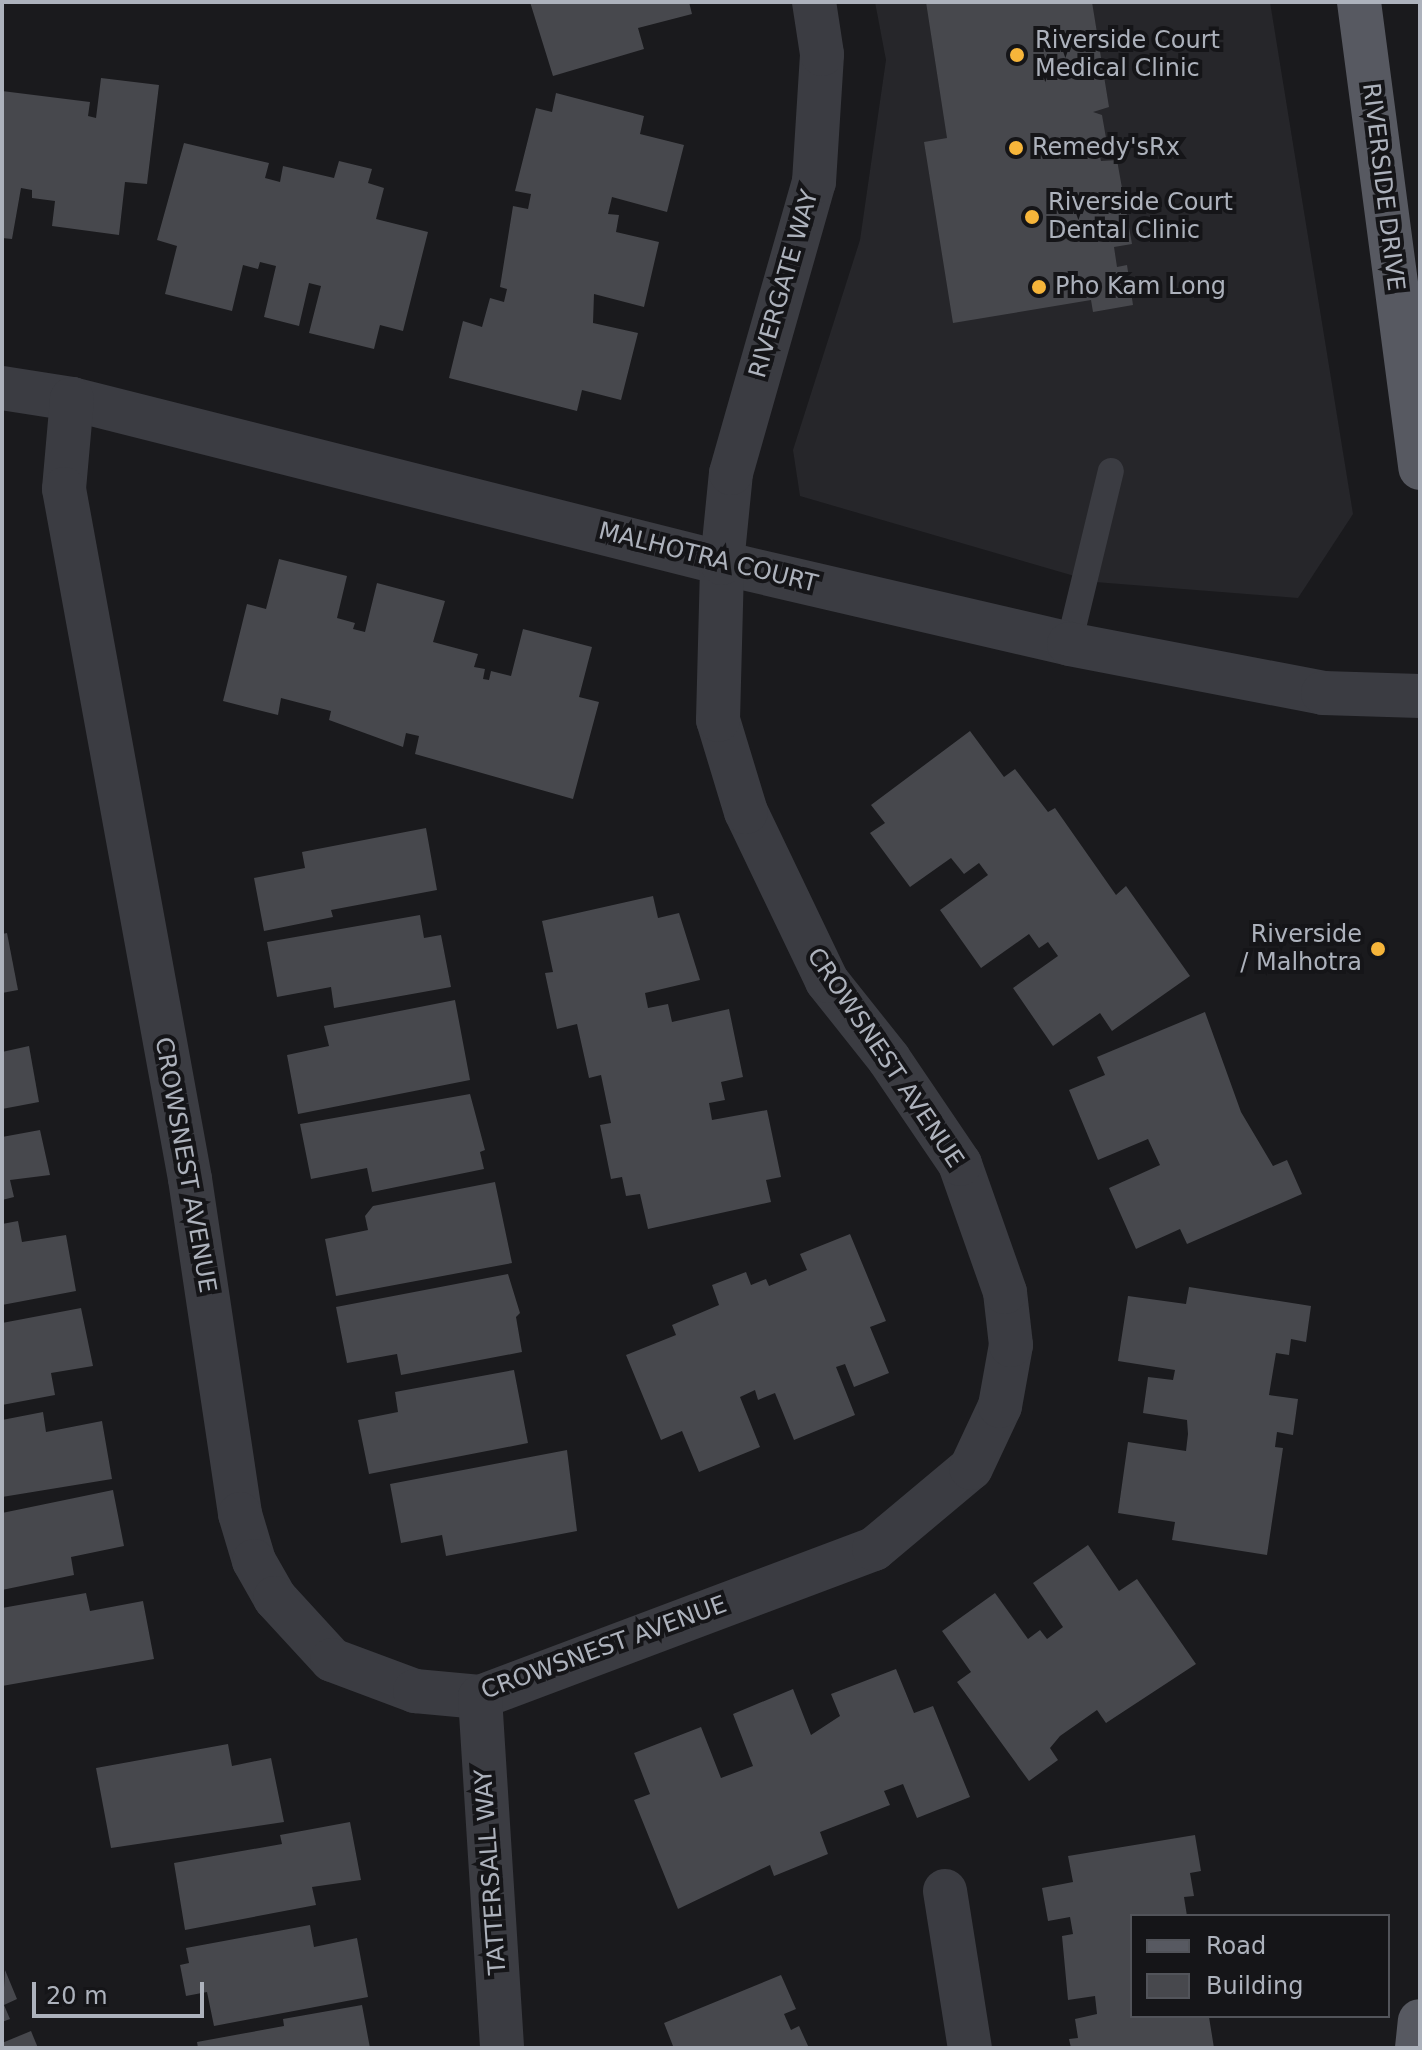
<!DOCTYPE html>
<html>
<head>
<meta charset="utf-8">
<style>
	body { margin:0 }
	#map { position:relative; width:1422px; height:2050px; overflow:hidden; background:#1a1a1d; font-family:"DejaVu Sans",sans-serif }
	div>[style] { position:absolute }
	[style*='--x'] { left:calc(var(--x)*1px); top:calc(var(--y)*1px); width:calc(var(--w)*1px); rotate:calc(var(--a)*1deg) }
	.built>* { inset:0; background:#26262a }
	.building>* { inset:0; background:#47484d }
	.lane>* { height:26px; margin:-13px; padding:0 13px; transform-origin:13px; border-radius:13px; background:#3b3c42 }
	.street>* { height:44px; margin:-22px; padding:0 22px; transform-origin:22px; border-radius:22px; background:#3b3c42 }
	.primary>* { height:44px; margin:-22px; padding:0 22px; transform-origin:22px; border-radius:22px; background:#575961 }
	.dots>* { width:22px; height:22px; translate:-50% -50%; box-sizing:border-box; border:4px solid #151518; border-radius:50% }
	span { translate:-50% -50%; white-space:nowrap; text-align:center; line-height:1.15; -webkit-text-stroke:8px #151518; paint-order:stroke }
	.poi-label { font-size:24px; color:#adb2bc }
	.left { translate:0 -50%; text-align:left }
	.right { translate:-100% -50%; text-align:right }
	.street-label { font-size:24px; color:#adb2bc }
	.frame { position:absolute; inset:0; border:4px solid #adb2bc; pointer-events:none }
	.legend { position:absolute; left:1130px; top:1914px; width:260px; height:104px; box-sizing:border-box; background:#151518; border:2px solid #52545a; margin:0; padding:10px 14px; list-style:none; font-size:24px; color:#adb2bc }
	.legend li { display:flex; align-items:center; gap:16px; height:40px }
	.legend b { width:40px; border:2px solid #52545a }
	.scale { position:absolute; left:32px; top:1982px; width:172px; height:36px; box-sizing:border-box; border:4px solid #adb2bc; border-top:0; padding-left:10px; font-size:24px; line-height:28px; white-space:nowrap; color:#adb2bc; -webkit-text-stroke:6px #151518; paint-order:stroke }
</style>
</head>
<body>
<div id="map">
	<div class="built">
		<i style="clip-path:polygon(875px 2px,1270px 2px,1353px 514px,1298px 598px,1095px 582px,800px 496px,793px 450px,860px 240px,886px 60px)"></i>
	</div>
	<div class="building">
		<i style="clip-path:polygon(530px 2px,689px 2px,692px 14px,638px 28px,644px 49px,553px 76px)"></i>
		<i style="clip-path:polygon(926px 2px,1092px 2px,1109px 107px,1093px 112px,1102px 115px,1109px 155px,1100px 156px,1101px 161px,1117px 160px,1132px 244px,1114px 247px,1117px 267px,1127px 265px,1133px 305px,1093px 312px,1091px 300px,953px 323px,924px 142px,947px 138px)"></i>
		<i style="clip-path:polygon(101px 78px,159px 85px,147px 184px,125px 182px,119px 235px,52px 226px,55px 201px,32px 198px,32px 190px,21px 188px,12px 239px,2px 238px,2px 91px,90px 102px,88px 116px,96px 118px)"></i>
		<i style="clip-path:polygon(556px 93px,644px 116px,640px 134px,684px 145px,667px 212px,612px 197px,608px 214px,619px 215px,616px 232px,659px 242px,644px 307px,594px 294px,593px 323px,638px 333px,621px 400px,582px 390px,577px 411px,449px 378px,463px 321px,482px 327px,490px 298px,504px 302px,507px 289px,500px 287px,513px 206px,528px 209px,531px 194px,515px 191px,536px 108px,552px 112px)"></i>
		<i style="clip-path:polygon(184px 143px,269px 163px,265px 178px,280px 182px,283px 166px,334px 178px,339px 161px,372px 169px,368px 183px,384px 188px,376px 219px,428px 232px,403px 331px,380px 325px,374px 349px,309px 333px,321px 286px,309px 283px,299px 326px,264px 317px,276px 266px,260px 262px,258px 269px,243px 265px,232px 311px,165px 294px,177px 246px,157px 240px)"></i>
		<i style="clip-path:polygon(279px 559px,347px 576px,337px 618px,355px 623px,353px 629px,365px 632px,377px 583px,445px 601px,433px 642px,478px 654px,474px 667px,485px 669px,483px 679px,489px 680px,491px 671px,511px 676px,523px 629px,592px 647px,579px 697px,599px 702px,573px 799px,415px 754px,419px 736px,406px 733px,403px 747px,329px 720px,331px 711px,281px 698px,278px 715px,223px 701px,247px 604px,266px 609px)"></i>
		<i style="clip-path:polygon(970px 731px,1004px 777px,1015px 769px,1048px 812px,1055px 808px,1116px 895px,1126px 886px,1190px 976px,1112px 1031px,1100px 1013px,1053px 1046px,1013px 988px,1058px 956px,1048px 942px,1039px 948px,1029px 934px,981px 968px,940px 910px,988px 875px,979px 863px,964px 874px,951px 858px,910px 887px,870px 833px,885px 823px,871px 805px)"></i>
		<i style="clip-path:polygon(426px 828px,437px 890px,331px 910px,333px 917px,264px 931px,254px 878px,305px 868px,302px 852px)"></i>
		<i style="clip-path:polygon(653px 896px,658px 918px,679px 913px,700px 980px,645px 993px,648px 1008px,668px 1004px,672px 1022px,729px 1009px,743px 1077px,721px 1082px,725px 1100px,709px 1103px,712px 1120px,767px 1110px,781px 1177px,766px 1180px,771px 1202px,648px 1229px,640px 1194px,626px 1196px,622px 1177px,611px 1179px,600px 1125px,611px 1123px,601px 1075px,589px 1078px,577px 1024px,557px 1029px,545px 973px,553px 972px,542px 921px)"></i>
		<i style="clip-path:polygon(420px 915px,424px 938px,441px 935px,451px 987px,334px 1008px,331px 987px,277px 997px,267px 942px)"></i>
		<i style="clip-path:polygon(7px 933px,18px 990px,2px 993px,2px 934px)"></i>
		<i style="clip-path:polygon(455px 1000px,470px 1080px,298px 1114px,287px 1055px,329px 1046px,324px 1026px)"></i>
		<i style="clip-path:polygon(1205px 1012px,1241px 1112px,1273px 1166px,1287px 1160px,1302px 1194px,1187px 1244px,1180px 1229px,1136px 1249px,1109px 1188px,1160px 1165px,1148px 1139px,1098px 1160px,1069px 1090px,1105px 1075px,1097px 1057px)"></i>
		<i style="clip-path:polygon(29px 1046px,39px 1102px,2px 1109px,2px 1052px)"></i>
		<i style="clip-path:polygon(470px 1094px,485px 1150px,480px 1152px,484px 1169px,372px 1192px,367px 1168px,311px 1179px,300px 1124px)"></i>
		<i style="clip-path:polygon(40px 1130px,50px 1175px,10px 1180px,14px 1197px,2px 1200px,2px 1137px)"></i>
		<i style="clip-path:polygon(495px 1182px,512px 1263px,336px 1296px,325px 1239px,368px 1230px,365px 1216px,373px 1206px)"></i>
		<i style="clip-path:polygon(18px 1221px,22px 1242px,66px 1235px,76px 1291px,2px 1305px,2px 1224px)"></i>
		<i style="clip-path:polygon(850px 1234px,886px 1321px,870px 1327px,889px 1373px,854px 1387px,845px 1364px,836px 1367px,855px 1415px,794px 1440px,775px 1393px,758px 1400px,755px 1390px,740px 1397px,760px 1447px,699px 1472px,682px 1431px,661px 1440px,626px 1355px,676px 1335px,672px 1325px,719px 1305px,712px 1285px,746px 1272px,751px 1285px,766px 1279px,769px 1286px,807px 1270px,800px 1254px)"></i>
		<i style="clip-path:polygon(508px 1274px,520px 1313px,516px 1317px,522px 1352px,401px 1375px,397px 1354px,347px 1363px,336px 1307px)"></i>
		<i style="clip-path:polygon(1189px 1287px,1311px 1306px,1306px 1342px,1291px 1339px,1289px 1355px,1276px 1353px,1269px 1395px,1298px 1399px,1293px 1435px,1277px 1432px,1275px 1447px,1283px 1448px,1267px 1555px,1172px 1540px,1175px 1522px,1118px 1513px,1128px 1442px,1186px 1451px,1188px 1434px,1187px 1420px,1143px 1413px,1148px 1377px,1173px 1380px,1175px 1370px,1118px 1361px,1128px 1296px,1186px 1304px)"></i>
		<i style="clip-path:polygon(81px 1308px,93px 1366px,51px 1373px,55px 1395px,2px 1405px,2px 1323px)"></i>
		<i style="clip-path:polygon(514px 1370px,528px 1443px,369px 1474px,358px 1420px,398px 1412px,395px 1392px)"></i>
		<i style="clip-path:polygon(43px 1412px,46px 1432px,102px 1421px,112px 1479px,2px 1497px,2px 1420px)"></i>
		<i style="clip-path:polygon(567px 1450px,577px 1531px,446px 1556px,442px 1535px,401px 1543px,390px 1484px)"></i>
		<i style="clip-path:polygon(113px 1490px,124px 1546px,71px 1557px,74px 1575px,2px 1590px,2px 1513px)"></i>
		<i style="clip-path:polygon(1088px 1545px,1119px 1591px,1137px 1579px,1196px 1664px,1106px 1723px,1097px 1710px,1060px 1736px,1050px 1748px,1058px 1760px,1029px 1781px,957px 1682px,971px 1672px,942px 1631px,995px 1593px,1028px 1639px,1040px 1630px,1047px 1639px,1063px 1627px,1033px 1583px)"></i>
		<i style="clip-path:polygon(86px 1593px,90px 1611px,143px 1601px,154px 1659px,2px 1686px,2px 1608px)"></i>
		<i style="clip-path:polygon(896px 1669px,914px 1713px,933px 1706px,970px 1797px,917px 1818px,903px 1784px,884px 1791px,890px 1805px,820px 1832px,828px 1854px,774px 1876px,770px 1865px,678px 1909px,634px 1800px,650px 1794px,634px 1753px,701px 1727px,721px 1778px,753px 1766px,733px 1714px,793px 1689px,811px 1735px,840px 1716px,831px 1694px)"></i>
		<i style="clip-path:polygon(228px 1744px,232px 1766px,271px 1758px,284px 1822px,111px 1848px,96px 1768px)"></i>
		<i style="clip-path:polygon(350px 1822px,361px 1880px,312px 1887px,316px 1905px,185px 1930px,174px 1863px,282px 1844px,280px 1835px)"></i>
		<i style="clip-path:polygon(1195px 1835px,1201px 1871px,1190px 1873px,1194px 1896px,1184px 1897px,1187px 1916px,1132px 1916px,1132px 2016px,1209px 2017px,1214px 2048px,1071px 2048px,1069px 2039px,1078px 2038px,1075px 2019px,1097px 2014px,1095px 1996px,1068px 2000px,1062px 1936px,1073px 1934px,1070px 1917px,1048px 1921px,1042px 1888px,1073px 1882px,1068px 1856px)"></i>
		<i style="clip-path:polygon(310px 1925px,314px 1947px,357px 1938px,368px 1997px,214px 2026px,207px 1992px,186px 1996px,180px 1965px,189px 1963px,186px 1948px)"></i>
		<i style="clip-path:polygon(5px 1970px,17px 1999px,4px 2005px,10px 2019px,2px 2022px)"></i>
		<i style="clip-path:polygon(781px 1975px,796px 2009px,784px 2014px,791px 2030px,799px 2026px,809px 2048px,668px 2048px,673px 2046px,664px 2023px)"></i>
		<i style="clip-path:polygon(362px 2005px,370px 2048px,198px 2048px,197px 2042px,284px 2026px,283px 2019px)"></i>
		<i style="clip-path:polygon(31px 2031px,38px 2048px,2px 2048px,2px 2043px)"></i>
	</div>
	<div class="lane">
		<i style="--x:1069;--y:644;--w:178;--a:-76.4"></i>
	</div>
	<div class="street">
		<i style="--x:2;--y:388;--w:71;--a:8.9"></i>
		<i style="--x:72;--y:399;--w:670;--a:14.16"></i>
		<i style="--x:722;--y:563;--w:356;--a:13.1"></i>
		<i style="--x:1069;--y:644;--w:259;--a:10.9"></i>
		<i style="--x:1323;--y:693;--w:97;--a:1.8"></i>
		<i style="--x:72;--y:399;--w:90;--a:95.1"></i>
		<i style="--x:64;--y:489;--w:701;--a:79.65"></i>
		<i style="--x:190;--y:1179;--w:339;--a:81.5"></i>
		<i style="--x:240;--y:1514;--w:49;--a:73.4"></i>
		<i style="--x:254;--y:1561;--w:43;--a:60.4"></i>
		<i style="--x:275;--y:1598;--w:84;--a:47.4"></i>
		<i style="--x:332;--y:1660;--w:89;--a:20.5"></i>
		<i style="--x:415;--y:1691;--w:65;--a:5.3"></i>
		<i style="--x:480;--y:1697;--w:421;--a:-20.6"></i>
		<i style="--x:874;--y:1549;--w:126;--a:-39.9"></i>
		<i style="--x:971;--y:1468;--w:68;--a:-64.9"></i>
		<i style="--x:1000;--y:1406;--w:62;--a:-79.8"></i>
		<i style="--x:1011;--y:1345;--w:53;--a:-96.5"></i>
		<i style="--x:1005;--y:1292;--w:136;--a:-109.4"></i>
		<i style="--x:960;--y:1164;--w:127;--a:-124.1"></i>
		<i style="--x:889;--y:1059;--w:100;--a:-128.5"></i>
		<i style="--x:827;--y:981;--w:187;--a:-115.6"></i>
		<i style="--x:746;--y:812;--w:96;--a:-106.9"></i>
		<i style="--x:718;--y:720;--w:157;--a:-88.5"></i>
		<i style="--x:722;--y:563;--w:90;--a:-84.3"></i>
		<i style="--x:731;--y:473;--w:303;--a:-74.1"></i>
		<i style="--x:814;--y:182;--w:128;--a:-86.4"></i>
		<i style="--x:822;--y:54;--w:53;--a:-98.7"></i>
		<i style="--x:480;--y:1697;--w:352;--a:86.4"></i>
		<i style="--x:945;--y:1891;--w:159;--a:81"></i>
	</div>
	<div class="primary">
		<i style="--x:1359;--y:2;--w:470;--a:82.5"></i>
		<i style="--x:1417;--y:2048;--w:27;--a:-84"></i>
	</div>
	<div class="dots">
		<i style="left:1017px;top:55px;background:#f6b53a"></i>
		<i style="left:1016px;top:148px;background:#f6b53a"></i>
		<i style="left:1032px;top:217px;background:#f6b53a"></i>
		<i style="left:1039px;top:287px;background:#f6b53a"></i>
		<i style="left:1378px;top:949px;background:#f6b53a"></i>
	</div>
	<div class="poi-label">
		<span class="left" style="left:1035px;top:55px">Riverside Court<br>Medical Clinic</span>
		<span class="left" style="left:1032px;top:148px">Remedy'sRx</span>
		<span class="left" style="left:1048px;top:217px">Riverside Court<br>Dental Clinic</span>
		<span class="left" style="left:1055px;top:287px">Pho Kam Long</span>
		<span class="right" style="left:1362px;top:949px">Riverside<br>/ Malhotra</span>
	</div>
	<div class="street-label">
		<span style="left:1383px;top:187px;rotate:83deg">RIVERSIDE DRIVE</span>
		<span style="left:784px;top:284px;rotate:-74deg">RIVERGATE WAY</span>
		<span style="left:708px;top:558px;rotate:14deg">MALHOTRA COURT</span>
		<span style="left:885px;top:1058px;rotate:56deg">CROWSNEST AVENUE</span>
		<span style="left:185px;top:1165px;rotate:80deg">CROWSNEST AVENUE</span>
		<span style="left:604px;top:1648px;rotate:-20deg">CROWSNEST AVENUE</span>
		<span style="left:491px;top:1872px;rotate:-94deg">TATTERSALL WAY</span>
	</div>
	<div class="frame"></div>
	<ul class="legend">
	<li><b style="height:10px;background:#575961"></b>Road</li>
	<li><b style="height:22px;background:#47484d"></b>Building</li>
	</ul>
	<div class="scale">20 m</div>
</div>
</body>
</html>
